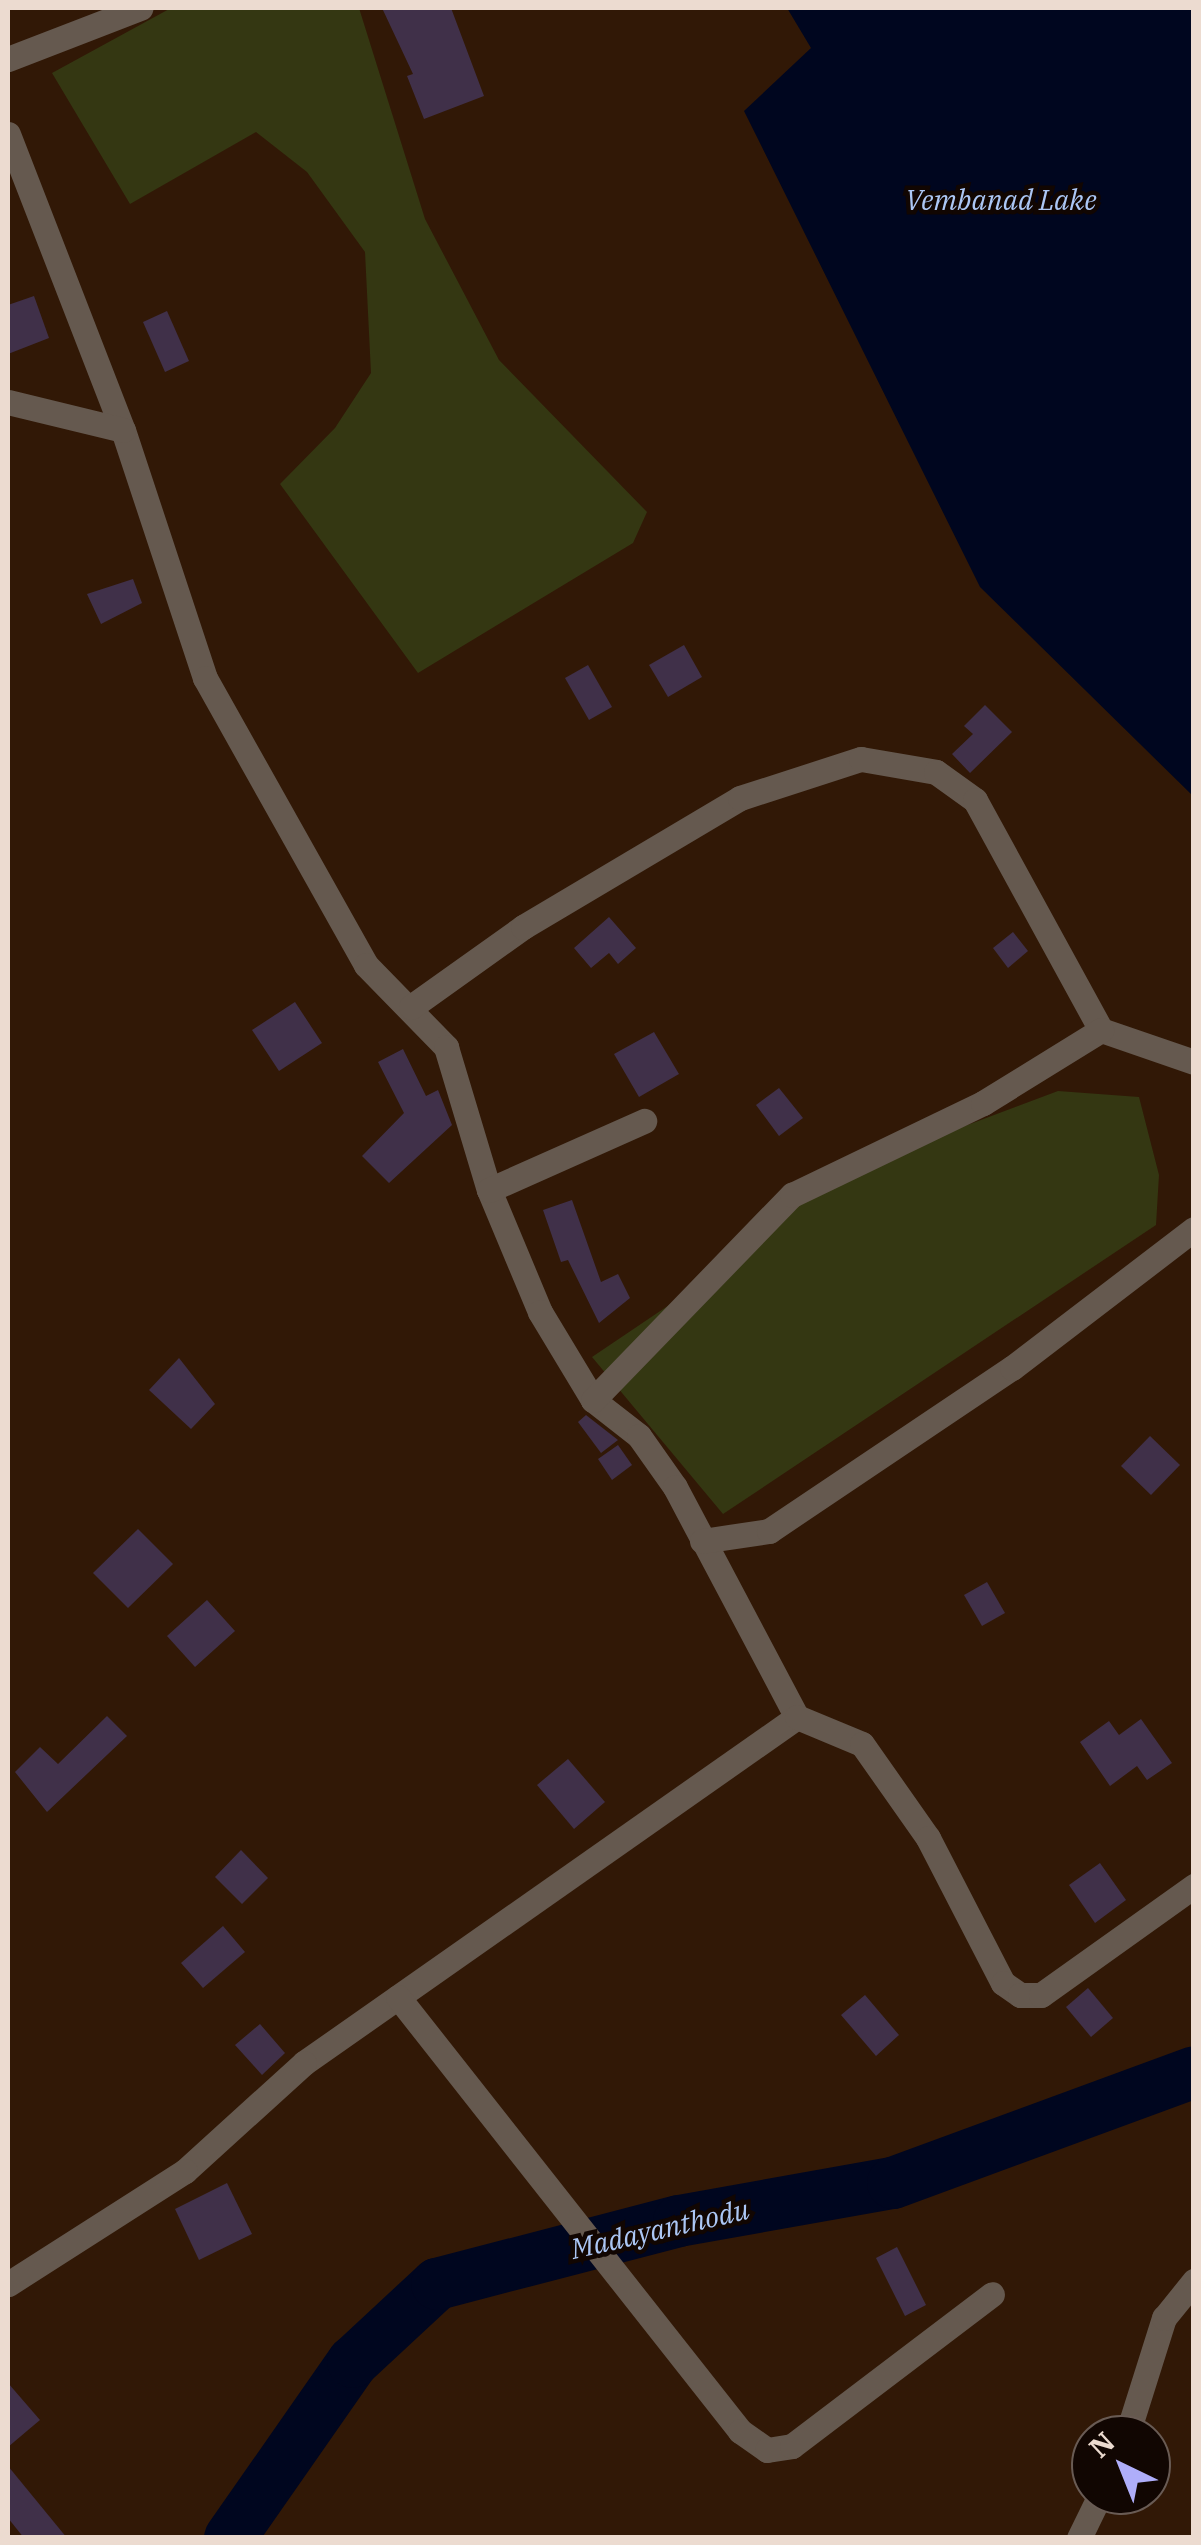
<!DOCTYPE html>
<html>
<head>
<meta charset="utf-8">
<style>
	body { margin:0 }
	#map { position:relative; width:1201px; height:2545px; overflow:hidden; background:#311806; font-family:"IBM Plex Serif",serif }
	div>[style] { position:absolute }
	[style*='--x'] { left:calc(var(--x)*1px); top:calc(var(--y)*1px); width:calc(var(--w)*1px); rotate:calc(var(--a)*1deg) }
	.green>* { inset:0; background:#343712 }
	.water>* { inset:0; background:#00061f }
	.river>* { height:52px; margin:-26px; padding:0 26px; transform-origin:26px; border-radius:26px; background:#00061f }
	.building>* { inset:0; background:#403049 }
	.minor>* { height:25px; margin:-12.5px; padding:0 12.5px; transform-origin:12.5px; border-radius:12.5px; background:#65594f }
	span { translate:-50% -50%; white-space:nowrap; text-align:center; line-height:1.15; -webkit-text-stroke:9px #110602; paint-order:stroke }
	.water-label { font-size:28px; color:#acc7f5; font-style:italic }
	.frame { position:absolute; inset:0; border:10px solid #ecdbd0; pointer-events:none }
	.north { position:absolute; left:1071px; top:2415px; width:100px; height:100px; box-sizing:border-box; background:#110602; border:2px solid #695b54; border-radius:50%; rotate:317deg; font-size:28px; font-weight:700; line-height:40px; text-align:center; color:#ecdbd0 }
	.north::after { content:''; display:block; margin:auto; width:35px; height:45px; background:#afaefa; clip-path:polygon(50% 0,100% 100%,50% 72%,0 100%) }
</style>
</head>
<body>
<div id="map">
	<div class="green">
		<i style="clip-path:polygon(171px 8px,359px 8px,425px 219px,499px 360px,647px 512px,633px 543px,418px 673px,280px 484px,335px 428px,371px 373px,365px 252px,307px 172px,256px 132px,130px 204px,52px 73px)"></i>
		<i style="clip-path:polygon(1058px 1091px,1139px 1097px,1159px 1175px,1156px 1225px,723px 1514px,592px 1357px,721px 1270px,832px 1176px)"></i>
	</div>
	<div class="water">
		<i style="clip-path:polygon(787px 8px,1193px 8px,1193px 796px,980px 587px,744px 111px,811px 48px)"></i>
	</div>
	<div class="river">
		<i style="--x:230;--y:2538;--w:215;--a:-55.1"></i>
		<i style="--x:353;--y:2362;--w:115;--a:-42.9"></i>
		<i style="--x:437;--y:2284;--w:250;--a:-14.6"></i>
		<i style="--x:679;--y:2221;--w:217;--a:-10.1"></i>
		<i style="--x:893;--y:2183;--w:321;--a:-20.2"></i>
	</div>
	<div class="building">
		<i style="clip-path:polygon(382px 8px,451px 8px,484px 96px,424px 119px,407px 76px,413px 74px)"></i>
		<i style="clip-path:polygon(34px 296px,49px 338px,8px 354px,8px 305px)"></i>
		<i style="clip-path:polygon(167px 311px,189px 361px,165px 372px,143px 322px)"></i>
		<i style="clip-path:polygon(133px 579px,142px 603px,101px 624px,87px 594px)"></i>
		<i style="clip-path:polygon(684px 645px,702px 677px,668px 697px,649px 665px)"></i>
		<i style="clip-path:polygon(588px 665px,612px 707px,589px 720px,565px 678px)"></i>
		<i style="clip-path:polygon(985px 705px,1012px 732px,970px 773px,952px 754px,973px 734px,964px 726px)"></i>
		<i style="clip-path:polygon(609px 917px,636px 948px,618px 964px,609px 953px,591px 968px,574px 948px)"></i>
		<i style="clip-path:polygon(1013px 932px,1028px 951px,1008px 968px,993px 948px)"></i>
		<i style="clip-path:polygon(295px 1002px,322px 1043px,279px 1071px,252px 1030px)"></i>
		<i style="clip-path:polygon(654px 1032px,679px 1074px,639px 1097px,614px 1054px)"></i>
		<i style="clip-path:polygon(403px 1049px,426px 1096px,438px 1090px,452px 1125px,389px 1183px,362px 1156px,404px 1113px,378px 1062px)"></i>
		<i style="clip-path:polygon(779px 1088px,803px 1118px,779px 1136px,756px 1105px)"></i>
		<i style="clip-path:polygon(572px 1200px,601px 1282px,618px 1274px,630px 1298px,599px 1323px,568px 1260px,561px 1262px,543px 1210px)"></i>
		<i style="clip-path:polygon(179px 1358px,215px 1404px,191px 1429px,149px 1390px)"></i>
		<i style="clip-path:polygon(586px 1415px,618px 1440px,601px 1453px,578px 1422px)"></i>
		<i style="clip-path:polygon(1150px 1436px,1180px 1465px,1151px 1495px,1121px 1466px)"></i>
		<i style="clip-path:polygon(618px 1445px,632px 1465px,612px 1480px,598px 1459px)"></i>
		<i style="clip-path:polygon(138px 1529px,173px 1564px,128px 1608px,93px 1573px)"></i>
		<i style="clip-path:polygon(987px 1582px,1005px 1613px,982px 1626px,964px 1595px)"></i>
		<i style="clip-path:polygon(207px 1600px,235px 1631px,195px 1667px,167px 1636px)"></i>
		<i style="clip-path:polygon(107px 1716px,127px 1736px,47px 1812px,15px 1772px,40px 1747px,58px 1764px)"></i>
		<i style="clip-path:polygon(1141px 1719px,1172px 1763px,1147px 1780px,1137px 1766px,1110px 1786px,1080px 1742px,1109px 1721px,1119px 1735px)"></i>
		<i style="clip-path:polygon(568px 1759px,605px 1802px,574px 1829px,537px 1785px)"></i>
		<i style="clip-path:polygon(241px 1850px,268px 1878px,242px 1904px,215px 1877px)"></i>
		<i style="clip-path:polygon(1100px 1863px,1126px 1900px,1095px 1923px,1069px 1885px)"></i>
		<i style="clip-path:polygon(223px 1926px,245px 1952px,203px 1988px,181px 1963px)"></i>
		<i style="clip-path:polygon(1088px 1988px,1113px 2018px,1091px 2037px,1066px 2007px)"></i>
		<i style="clip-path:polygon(865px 1995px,899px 2035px,876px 2056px,841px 2015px)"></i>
		<i style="clip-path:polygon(260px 2024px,285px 2053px,262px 2075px,235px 2045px)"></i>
		<i style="clip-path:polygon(227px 2183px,252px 2234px,199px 2260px,175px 2209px)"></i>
		<i style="clip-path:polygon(897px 2247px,926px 2305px,905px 2316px,876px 2258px)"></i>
		<i style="clip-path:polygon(8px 2383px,40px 2420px,8px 2447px)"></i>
		<i style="clip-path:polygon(8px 2466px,67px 2538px,24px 2538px,8px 2518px)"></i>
	</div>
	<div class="minor">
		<i style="--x:8;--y:59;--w:142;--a:-21.1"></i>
		<i style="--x:8;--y:134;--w:318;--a:68.8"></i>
		<i style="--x:123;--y:430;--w:261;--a:71.7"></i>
		<i style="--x:205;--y:678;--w:329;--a:60.7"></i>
		<i style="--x:366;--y:965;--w:115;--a:45.7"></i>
		<i style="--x:446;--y:1047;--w:149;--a:73.3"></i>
		<i style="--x:489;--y:1190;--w:132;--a:67.3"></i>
		<i style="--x:540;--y:1312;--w:103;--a:58.9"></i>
		<i style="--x:593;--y:1400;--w:58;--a:38"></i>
		<i style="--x:639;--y:1436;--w:62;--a:54.8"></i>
		<i style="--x:675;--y:1487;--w:260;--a:62.1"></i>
		<i style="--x:797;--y:1717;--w:602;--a:144.94"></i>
		<i style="--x:304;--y:2063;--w:161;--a:137.8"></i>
		<i style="--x:185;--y:2171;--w:210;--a:147.4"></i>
		<i style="--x:8;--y:402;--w:118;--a:13.7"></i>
		<i style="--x:411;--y:1007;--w:138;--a:-35.5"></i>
		<i style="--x:523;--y:927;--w:252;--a:-30.7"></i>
		<i style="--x:740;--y:798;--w:127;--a:-17.9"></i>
		<i style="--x:861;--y:759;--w:76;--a:9.8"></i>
		<i style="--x:936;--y:772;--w:48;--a:35.7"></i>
		<i style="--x:975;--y:800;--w:262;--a:61.3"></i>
		<i style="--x:1101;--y:1030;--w:98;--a:19"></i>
		<i style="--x:489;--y:1190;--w:170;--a:-24"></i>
		<i style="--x:593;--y:1400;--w:286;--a:-45.9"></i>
		<i style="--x:792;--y:1195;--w:212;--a:-25.7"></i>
		<i style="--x:983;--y:1103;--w:139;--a:-31.7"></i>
		<i style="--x:702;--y:1541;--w:68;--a:-8.5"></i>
		<i style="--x:769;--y:1531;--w:293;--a:-33.9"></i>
		<i style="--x:1012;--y:1368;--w:229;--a:-37.4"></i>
		<i style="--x:797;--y:1717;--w:70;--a:22.6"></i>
		<i style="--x:862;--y:1744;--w:115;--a:54.9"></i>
		<i style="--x:928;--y:1838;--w:163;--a:62.7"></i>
		<i style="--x:1003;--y:1983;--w:21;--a:35"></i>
		<i style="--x:1020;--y:1995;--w:21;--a:0"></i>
		<i style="--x:1041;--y:1995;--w:188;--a:-35.5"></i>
		<i style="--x:398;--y:1997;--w:553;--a:51.76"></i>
		<i style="--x:740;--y:2431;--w:33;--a:35"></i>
		<i style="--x:767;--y:2450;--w:25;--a:-9"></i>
		<i style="--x:792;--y:2446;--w:251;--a:-37.2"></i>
		<i style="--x:1127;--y:2435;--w:123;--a:-72.5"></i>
		<i style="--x:1164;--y:2318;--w:48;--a:-51"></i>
		<i style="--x:1079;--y:2538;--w:48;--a:-64"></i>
	</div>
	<div class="water-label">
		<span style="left:1001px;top:200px">Vembanad Lake</span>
		<span style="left:660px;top:2229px;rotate:-13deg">Madayanthodu</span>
	</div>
	<div class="frame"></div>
	<div class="north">N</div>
</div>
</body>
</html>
